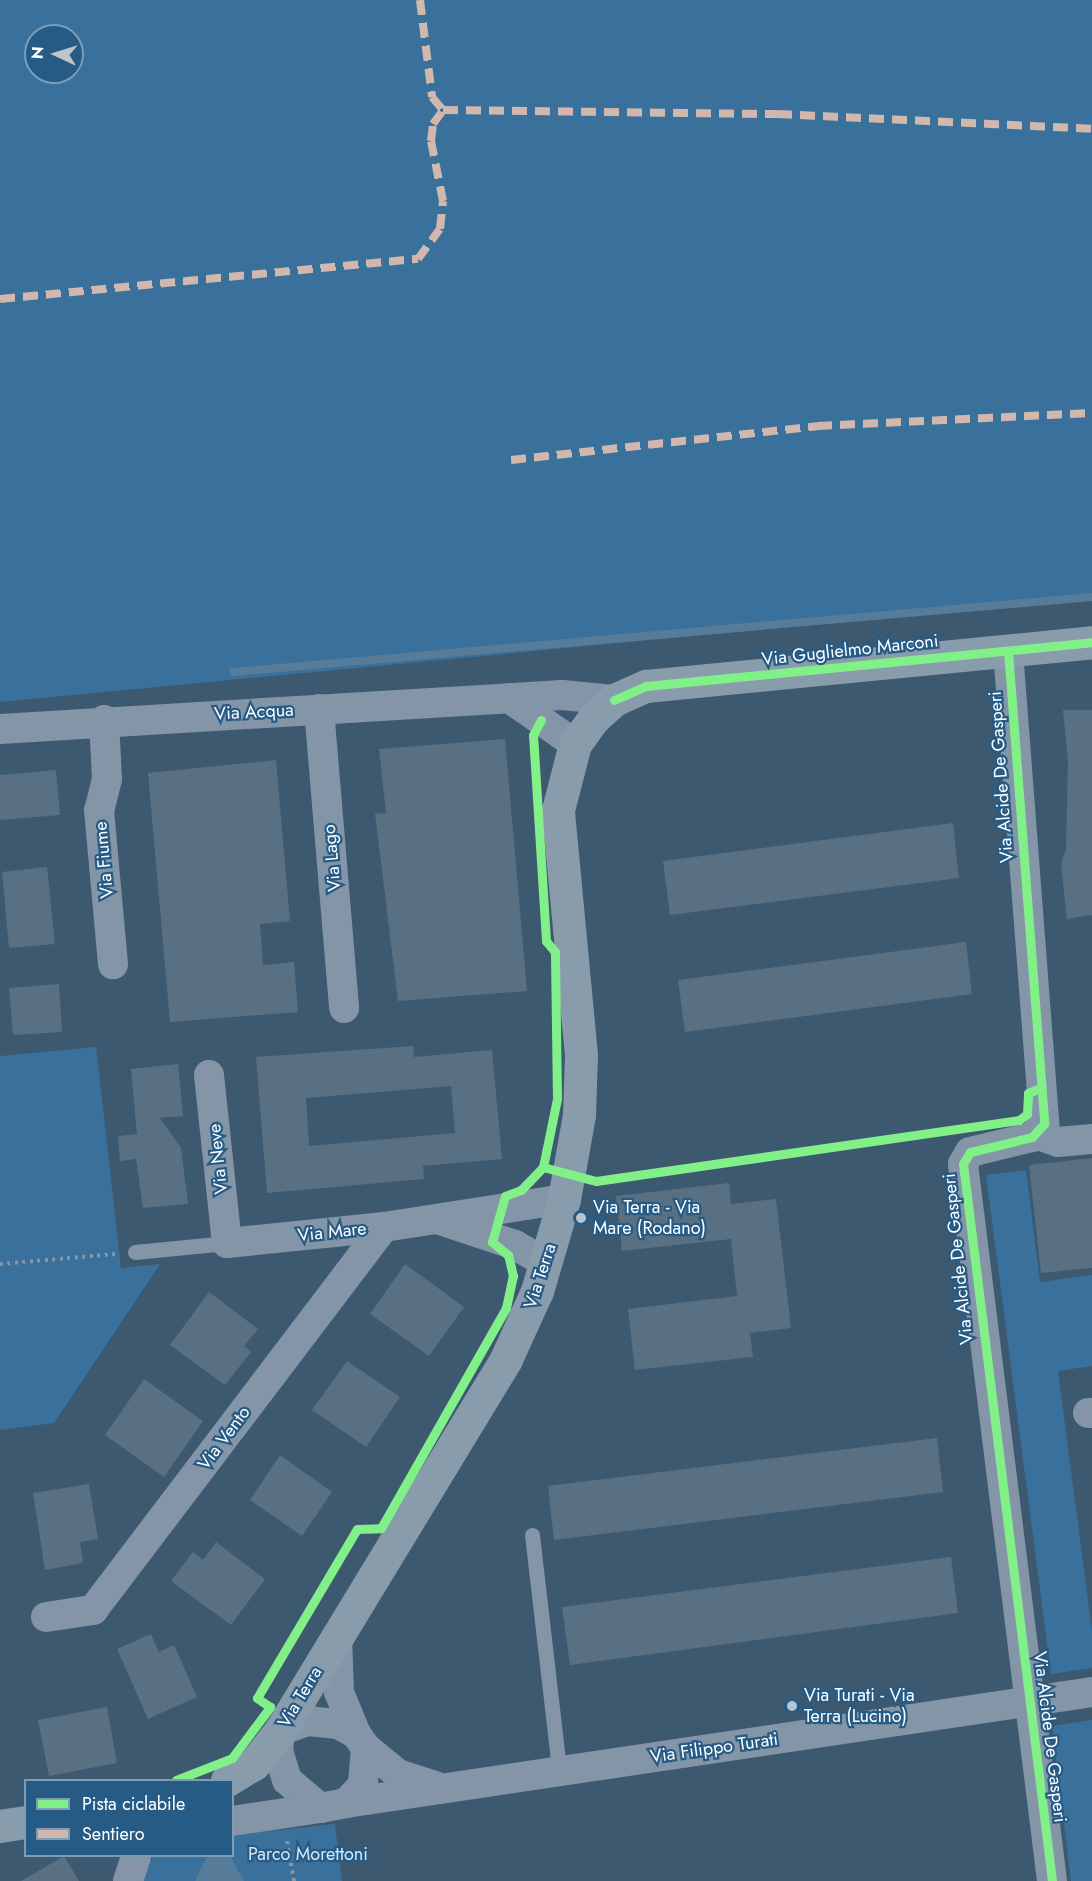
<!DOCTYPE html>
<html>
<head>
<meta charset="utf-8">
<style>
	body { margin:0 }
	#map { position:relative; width:1092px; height:1881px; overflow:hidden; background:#3c5970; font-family:Jost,sans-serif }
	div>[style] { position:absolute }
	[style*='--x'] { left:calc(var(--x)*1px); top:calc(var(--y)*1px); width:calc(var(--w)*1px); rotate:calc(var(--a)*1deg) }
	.green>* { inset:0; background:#3a719c }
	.water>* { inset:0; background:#577c99 }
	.stream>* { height:8px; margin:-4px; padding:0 4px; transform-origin:4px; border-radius:4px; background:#577c99 }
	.building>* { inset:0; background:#597082 }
	.path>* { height:4px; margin-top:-2px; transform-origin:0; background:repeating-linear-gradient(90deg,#8395a6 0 3px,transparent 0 7.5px) }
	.lane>* { height:15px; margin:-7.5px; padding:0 7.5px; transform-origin:7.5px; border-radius:7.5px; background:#8395a6 }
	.street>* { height:30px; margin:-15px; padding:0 15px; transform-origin:15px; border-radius:15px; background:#8395a6 }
	.secondary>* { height:33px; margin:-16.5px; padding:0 16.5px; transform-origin:16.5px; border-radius:16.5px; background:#899cab }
	.quiet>* { height:8px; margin-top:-4px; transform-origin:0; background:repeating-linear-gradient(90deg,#d1b7ad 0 15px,transparent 0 23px) }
	.cycleway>* { height:9px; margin:-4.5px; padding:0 4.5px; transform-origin:4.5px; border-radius:4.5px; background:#82f089 }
	.dots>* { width:16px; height:16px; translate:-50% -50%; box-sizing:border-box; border:3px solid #265b86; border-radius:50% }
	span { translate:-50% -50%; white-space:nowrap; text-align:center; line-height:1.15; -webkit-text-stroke:4.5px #265b86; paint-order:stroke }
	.street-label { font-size:18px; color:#fff }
	.poi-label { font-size:18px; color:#fff }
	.left { translate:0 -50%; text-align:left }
	.park-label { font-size:18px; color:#d5e8f7 }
	.legend { position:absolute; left:24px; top:1779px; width:210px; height:78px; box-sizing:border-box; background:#265b86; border:2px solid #7d9db6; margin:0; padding:8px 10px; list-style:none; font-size:18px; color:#fff }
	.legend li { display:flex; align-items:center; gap:12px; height:30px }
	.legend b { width:30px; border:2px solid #7d9db6 }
	.north { position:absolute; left:24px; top:24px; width:60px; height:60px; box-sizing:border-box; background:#265b86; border:2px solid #7d9db6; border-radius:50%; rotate:274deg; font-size:16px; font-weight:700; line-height:24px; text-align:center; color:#fff }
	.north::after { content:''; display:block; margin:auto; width:21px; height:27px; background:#bbc5cd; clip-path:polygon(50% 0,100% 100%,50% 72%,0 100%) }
</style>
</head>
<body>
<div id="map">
	<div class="green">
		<i style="clip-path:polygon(evenodd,0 0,1092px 0,1092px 598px,0 702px,0 0,36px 36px,72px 36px,72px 72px,36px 72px,36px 36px)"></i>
		<i style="clip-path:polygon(96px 1047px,121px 1268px,160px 1264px,54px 1423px,0 1430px,0 1056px)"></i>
		<i style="clip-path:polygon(1026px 1170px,1040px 1282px,1092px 1275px,1092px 1366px,1058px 1371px,1092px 1631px,1092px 1668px,1051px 1674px,986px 1175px)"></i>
		<i style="clip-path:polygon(1092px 1720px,1092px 1881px,1071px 1881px,1052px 1726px)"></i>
		<i style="clip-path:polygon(335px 1824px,342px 1881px,137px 1881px,154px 1856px,232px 1856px,233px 1835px)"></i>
	</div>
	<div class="water">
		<i style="clip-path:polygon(214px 1856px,230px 1856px,244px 1881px,195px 1881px,206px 1858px)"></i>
	</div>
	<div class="stream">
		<i style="--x:233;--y:672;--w:862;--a:-4.99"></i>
	</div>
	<div class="building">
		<i style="clip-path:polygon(1063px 710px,1092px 710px,1092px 915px,1067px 919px,1061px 863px,1066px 850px,1068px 761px)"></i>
		<i style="clip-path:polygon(505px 739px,527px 991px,398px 1001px,375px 814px,386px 813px,379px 749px)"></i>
		<i style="clip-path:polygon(276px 760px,290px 921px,260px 924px,263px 965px,294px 962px,298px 1012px,170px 1022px,148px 773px)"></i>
		<i style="clip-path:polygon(56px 770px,60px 815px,0 820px,0 775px)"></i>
		<i style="clip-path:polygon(953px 823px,959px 878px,670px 915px,663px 861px)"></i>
		<i style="clip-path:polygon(47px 867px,55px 944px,9px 948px,2px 872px)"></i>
		<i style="clip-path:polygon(966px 942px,972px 994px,685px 1032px,678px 980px)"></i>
		<i style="clip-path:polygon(59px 984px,62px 1032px,13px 1035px,9px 988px)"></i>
		<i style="clip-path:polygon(evenodd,413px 1046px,414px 1057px,492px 1050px,502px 1159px,423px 1166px,424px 1179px,267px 1193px,256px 1057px,413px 1046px,451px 1086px,455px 1133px,309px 1146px,306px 1098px,451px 1086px)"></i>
		<i style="clip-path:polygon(178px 1064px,183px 1116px,160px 1118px,181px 1148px,188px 1204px,143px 1208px,136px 1159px,120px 1161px,118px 1136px,137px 1134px,131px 1069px)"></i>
		<i style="clip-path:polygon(1092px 1158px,1092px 1268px,1041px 1273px,1029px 1165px)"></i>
		<i style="clip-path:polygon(729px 1183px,731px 1204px,776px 1199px,791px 1328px,750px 1333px,753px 1357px,635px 1370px,628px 1309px,737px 1296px,731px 1239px,622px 1251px,616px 1196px)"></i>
		<i style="clip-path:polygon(405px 1264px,464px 1307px,429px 1356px,370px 1314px)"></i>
		<i style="clip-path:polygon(209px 1292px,258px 1329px,244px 1346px,251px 1352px,225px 1385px,170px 1345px)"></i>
		<i style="clip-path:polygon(347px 1361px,400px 1397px,366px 1447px,312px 1410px)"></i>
		<i style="clip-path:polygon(144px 1379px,203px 1421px,164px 1477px,105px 1435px)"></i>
		<i style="clip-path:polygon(937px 1438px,943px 1492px,554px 1540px,548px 1486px)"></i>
		<i style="clip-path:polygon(280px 1455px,332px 1492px,302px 1536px,250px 1500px)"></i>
		<i style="clip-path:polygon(89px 1484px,98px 1539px,80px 1542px,83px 1563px,45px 1570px,33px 1493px)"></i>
		<i style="clip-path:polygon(216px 1542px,265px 1579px,231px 1625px,171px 1581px,193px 1552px,203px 1560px)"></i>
		<i style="clip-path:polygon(951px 1557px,958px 1613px,570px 1665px,562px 1607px)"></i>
		<i style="clip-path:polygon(151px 1634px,159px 1652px,174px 1645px,197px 1697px,148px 1719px,117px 1649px)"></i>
		<i style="clip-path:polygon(107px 1707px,117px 1763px,49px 1776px,38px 1720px)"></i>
		<i style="clip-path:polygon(64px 1856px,79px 1881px,21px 1881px)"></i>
	</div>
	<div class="path">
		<i style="--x:0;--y:1264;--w:116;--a:-4.9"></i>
		<i style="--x:287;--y:1841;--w:41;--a:80.1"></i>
	</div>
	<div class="lane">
		<i style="--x:135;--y:1252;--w:92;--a:-5.6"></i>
		<i style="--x:532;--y:1535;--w:237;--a:83.4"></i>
	</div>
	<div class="street">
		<i style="--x:1008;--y:651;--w:474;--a:85.6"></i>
		<i style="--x:1044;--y:1124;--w:18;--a:133"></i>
		<i style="--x:1032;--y:1137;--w:64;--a:166.4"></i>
		<i style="--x:970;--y:1152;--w:14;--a:120"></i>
		<i style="--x:963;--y:1164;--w:723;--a:82.92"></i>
		<i style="--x:509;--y:698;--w:80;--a:34.9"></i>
		<i style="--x:319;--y:709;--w:300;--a:85.2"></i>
		<i style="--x:104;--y:720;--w:59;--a:87.1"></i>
		<i style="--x:107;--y:779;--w:32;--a:104"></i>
		<i style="--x:99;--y:810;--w:155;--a:84.8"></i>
		<i style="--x:0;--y:729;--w:563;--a:-3.46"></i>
		<i style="--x:562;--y:695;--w:52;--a:5.5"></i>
		<i style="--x:209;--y:1075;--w:169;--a:83.9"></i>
		<i style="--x:227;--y:1243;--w:158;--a:-5.8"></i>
		<i style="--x:384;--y:1227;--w:182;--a:-8.8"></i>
		<i style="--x:1038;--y:1135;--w:21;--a:19"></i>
		<i style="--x:1058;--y:1142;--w:34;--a:-5"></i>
		<i style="--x:440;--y:1220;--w:79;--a:18.4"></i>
		<i style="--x:515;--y:1245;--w:36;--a:30"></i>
		<i style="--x:1088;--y:1413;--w:4;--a:0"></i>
		<i style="--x:46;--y:1617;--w:48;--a:-8.5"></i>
		<i style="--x:93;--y:1610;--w:481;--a:-52.8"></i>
		<i style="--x:337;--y:1636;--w:56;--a:88"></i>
		<i style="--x:339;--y:1692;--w:45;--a:68"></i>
		<i style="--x:308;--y:1721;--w:30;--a:6"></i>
		<i style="--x:338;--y:1724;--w:21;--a:29"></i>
		<i style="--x:356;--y:1734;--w:17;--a:54"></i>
		<i style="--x:366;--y:1748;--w:37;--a:95"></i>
		<i style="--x:363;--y:1785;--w:25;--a:133"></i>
		<i style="--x:346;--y:1803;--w:26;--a:169"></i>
		<i style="--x:320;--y:1808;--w:43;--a:-139.7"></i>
		<i style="--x:287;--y:1780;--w:30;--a:-107"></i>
		<i style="--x:278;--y:1751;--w:20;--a:-84"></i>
		<i style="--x:280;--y:1731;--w:30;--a:-20"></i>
		<i style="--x:366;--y:1748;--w:41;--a:39.1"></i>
		<i style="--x:398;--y:1774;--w:40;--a:18"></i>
		<i style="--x:346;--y:1803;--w:754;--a:-8.46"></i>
		<i style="--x:232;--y:1821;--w:89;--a:-8.4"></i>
		<i style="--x:128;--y:1881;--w:26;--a:-72"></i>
	</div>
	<div class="secondary">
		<i style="--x:227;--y:1780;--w:31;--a:-31"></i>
		<i style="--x:254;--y:1764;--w:42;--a:-51.8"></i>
		<i style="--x:280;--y:1731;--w:435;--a:-58.7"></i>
		<i style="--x:506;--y:1359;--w:75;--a:-65.5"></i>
		<i style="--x:537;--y:1291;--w:96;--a:-73.6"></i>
		<i style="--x:564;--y:1199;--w:85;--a:-79.9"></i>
		<i style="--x:579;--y:1115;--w:60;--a:-88.1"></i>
		<i style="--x:581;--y:1055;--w:246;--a:-95.4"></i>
		<i style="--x:558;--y:810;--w:68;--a:-75.6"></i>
		<i style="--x:575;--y:744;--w:31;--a:-54"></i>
		<i style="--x:593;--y:719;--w:28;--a:-42"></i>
		<i style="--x:614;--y:700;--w:35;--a:-24"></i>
		<i style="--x:646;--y:686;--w:448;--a:-5.6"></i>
		<i style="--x:0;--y:1826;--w:26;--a:-9"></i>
	</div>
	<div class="quiet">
		<i style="--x:420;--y:0;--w:98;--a:82.9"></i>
		<i style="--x:432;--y:97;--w:17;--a:50"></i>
		<i style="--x:443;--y:110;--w:334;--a:0.7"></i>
		<i style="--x:777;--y:114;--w:315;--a:2.7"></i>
		<i style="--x:0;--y:299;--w:420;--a:-5.5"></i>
		<i style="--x:418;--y:259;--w:37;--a:-54"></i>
		<i style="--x:440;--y:229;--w:28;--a:-84"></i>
		<i style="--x:443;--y:201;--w:61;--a:-101.3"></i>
		<i style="--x:431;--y:141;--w:17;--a:-83"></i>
		<i style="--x:433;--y:124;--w:17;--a:-54"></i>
		<i style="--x:511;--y:460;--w:308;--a:-6.3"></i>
		<i style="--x:817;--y:426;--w:275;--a:-2.7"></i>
	</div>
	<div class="cycleway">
		<i style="--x:1008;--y:651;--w:474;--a:85.6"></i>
		<i style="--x:1044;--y:1124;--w:18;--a:133"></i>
		<i style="--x:1032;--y:1137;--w:64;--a:166.4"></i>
		<i style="--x:970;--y:1152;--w:14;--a:120"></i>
		<i style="--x:963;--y:1164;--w:723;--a:82.92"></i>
		<i style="--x:614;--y:700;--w:35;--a:-24"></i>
		<i style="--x:646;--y:686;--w:448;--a:-5.6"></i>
		<i style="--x:543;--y:1167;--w:55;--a:14.8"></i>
		<i style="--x:596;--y:1181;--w:427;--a:-8.2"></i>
		<i style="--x:1019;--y:1120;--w:10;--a:-37"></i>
		<i style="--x:1027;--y:1114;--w:21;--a:-87"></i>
		<i style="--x:1028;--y:1093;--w:15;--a:-23"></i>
		<i style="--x:176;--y:1780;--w:60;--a:-21.4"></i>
		<i style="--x:232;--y:1758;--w:64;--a:-53.3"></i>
		<i style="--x:270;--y:1707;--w:16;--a:-145"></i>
		<i style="--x:257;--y:1698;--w:196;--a:-59.4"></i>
		<i style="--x:357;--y:1529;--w:24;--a:-2"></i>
		<i style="--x:381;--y:1528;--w:253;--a:-60.4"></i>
		<i style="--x:506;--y:1308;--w:33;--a:-78"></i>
		<i style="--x:513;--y:1276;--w:22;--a:-103"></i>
		<i style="--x:508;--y:1255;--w:21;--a:-141"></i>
		<i style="--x:492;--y:1242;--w:48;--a:-74.2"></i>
		<i style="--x:505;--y:1196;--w:17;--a:-21"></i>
		<i style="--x:521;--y:1190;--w:32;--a:-46"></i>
		<i style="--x:543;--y:1167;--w:69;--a:-78.4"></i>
		<i style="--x:557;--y:1099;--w:147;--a:-90.8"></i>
		<i style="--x:555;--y:952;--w:14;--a:-129"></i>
		<i style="--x:546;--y:941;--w:206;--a:-93.6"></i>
		<i style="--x:533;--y:735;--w:17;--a:-62"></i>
	</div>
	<div class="dots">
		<i style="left:581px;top:1218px;background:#bbc5cd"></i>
		<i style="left:792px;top:1706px;background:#bbc5cd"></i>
	</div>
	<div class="street-label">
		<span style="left:850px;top:650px;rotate:-6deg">Via Guglielmo Marconi</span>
		<span style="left:254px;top:712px;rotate:-3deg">Via Acqua</span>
		<span style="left:1001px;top:777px;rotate:-94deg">Via Alcide De Gasperi</span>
		<span style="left:332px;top:858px;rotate:-95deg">Via Lago</span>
		<span style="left:104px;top:860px;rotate:-95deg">Via Fiume</span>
		<span style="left:218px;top:1159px;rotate:-96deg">Via Neve</span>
		<span style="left:332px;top:1232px;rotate:-6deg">Via Mare</span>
		<span style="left:958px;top:1259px;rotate:-96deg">Via Alcide De Gasperi</span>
		<span style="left:540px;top:1276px;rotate:-72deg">Via Terra</span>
		<span style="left:224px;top:1438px;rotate:-53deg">Via Vento</span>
		<span style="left:300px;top:1697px;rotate:-59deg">Via Terra</span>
		<span style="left:1050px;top:1737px;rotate:83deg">Via Alcide De Gasperi</span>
		<span style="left:714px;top:1748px;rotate:-8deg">Via Filippo Turati</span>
	</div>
	<div class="poi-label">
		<span class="left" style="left:593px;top:1218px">Via Terra - Via<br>Mare (Rodano)</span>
		<span class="left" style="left:804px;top:1706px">Via Turati - Via<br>Terra (Lucino)</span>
	</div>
	<div class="park-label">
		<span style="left:308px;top:1854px">Parco Morettoni</span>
	</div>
	<ul class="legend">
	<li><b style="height:8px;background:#82f089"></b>Pista ciclabile</li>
	<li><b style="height:8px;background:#d1b7ad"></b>Sentiero</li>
	</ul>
	<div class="north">N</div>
</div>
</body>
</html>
